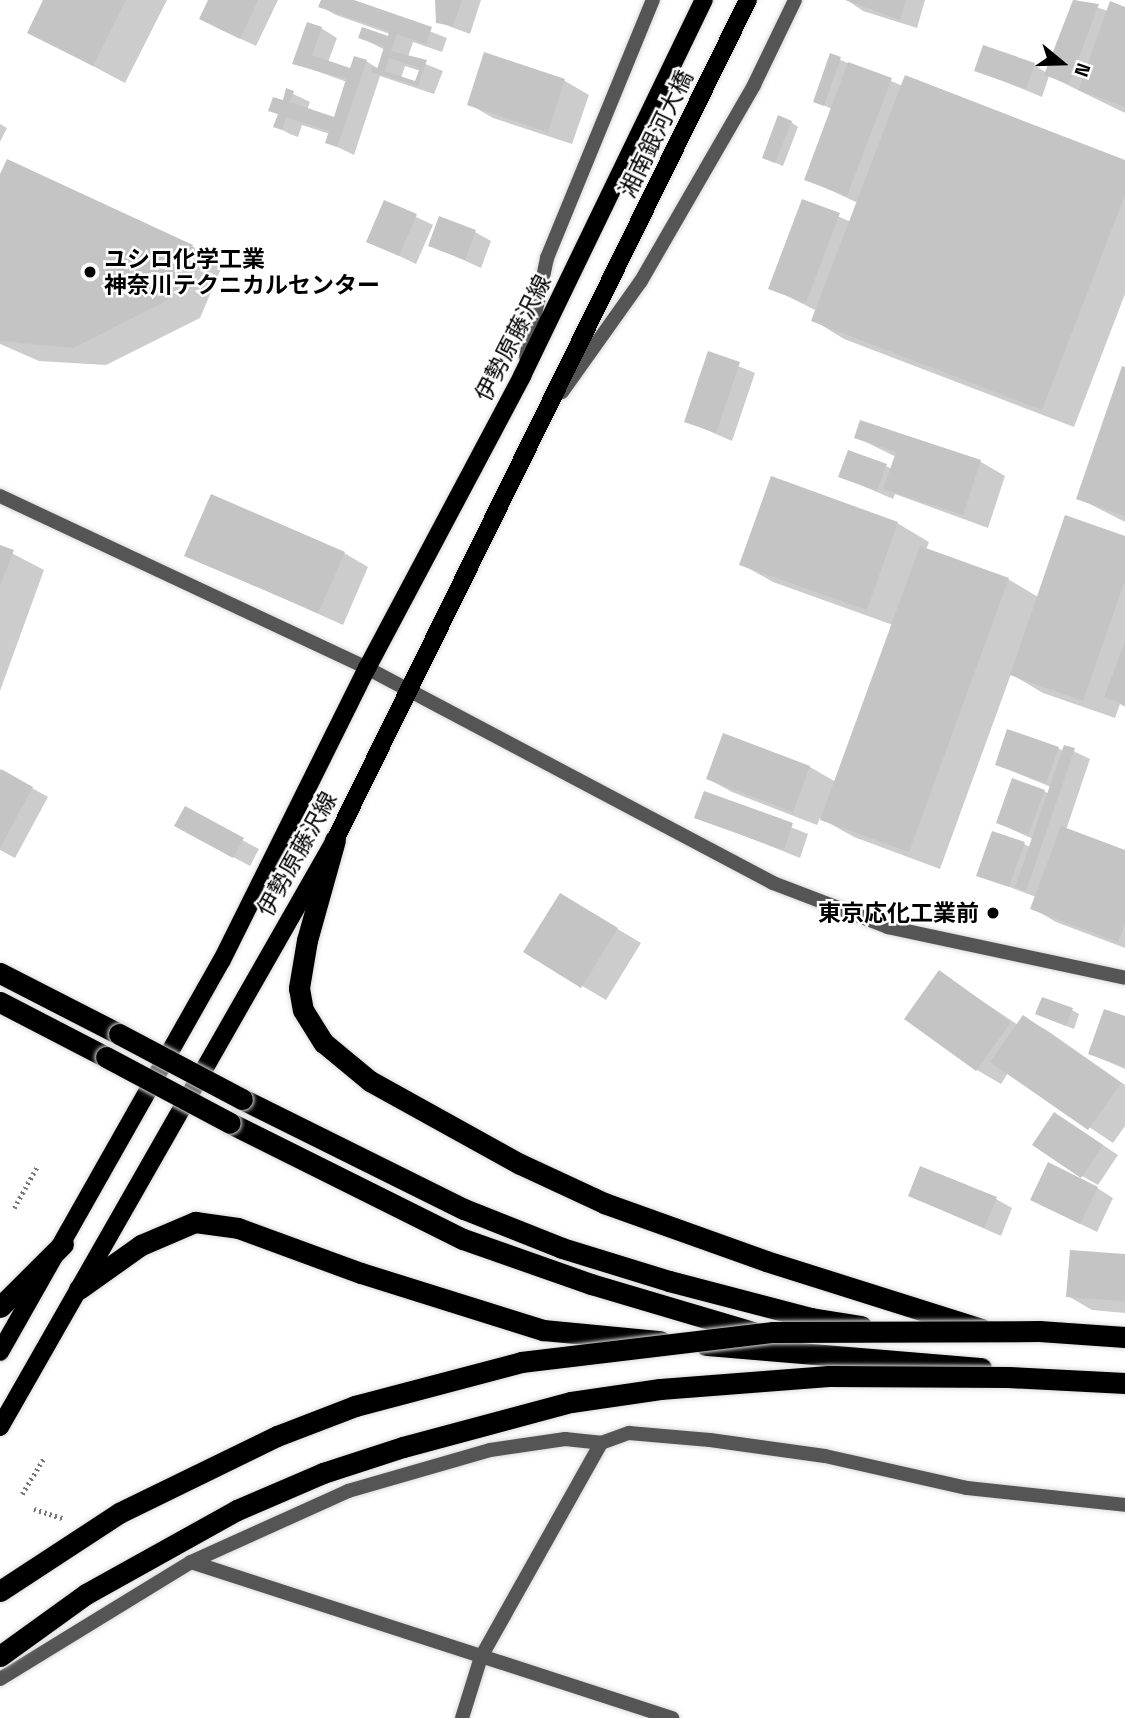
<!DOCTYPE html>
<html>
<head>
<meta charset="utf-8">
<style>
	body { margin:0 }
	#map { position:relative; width:1125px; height:1718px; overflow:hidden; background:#fff; font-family:"Space Grotesk","Noto Sans JP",sans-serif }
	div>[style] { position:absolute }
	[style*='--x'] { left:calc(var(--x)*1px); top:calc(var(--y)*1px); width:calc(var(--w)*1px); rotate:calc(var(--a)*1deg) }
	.shadow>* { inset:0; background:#0003 }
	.building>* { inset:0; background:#c4c4c4 }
	.path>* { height:4.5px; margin-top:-2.25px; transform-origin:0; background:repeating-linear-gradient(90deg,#777 0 2px,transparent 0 5.5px) }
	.roads { filter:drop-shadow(0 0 2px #dbdbdb) drop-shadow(0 0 2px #dbdbdb) }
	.minor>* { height:14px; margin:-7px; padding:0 7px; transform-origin:7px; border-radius:7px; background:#555 }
	.tertiary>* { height:14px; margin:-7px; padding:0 7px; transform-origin:7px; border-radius:7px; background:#555 }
	.primary>* { height:18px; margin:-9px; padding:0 9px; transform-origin:9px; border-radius:9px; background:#000 }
	.motorway>* { height:21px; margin:-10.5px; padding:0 10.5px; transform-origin:10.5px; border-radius:10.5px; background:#000 }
	.bridges { filter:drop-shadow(0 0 2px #dbdbdb) drop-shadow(0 0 2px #dbdbdb) }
	.motorway-bridge>* { height:21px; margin:-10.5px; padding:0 10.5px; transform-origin:10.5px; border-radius:10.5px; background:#000 }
	.dots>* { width:19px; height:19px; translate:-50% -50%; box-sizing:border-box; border:4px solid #fff; border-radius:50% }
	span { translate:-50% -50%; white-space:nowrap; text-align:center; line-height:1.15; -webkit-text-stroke:5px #fff; paint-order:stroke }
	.street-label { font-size:23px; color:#000 }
	.poi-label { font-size:23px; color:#000; font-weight:700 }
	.left { translate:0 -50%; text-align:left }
	.right { translate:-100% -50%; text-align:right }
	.north { position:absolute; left:1027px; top:28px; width:70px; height:70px; -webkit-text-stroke:5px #fff; paint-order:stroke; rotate:109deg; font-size:19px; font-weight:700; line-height:28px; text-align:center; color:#000 }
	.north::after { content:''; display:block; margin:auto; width:24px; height:32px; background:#000; clip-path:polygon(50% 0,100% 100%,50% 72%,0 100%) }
</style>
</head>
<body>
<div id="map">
	<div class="shadow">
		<i style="clip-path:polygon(45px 0,167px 0,125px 83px,29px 32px)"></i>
		<i style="clip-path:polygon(210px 0,278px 0,256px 46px,218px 28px)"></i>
		<i style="clip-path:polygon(evenodd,322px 0,349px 0,447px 38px,442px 52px,413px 42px,408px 57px,443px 71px,434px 94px,380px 76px,354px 155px,327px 142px,330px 134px,302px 125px,298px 137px,290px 134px,275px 126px,279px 115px,270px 110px,284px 102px,287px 91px,310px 102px,307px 110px,335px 119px,347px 82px,294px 63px,321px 28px,337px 38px,328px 62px,351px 70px,366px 61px,379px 69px,385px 50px,360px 37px,389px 38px,390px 34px,336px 15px,320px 6px,322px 0,405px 66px,420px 71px,416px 83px,401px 78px,405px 66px)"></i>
		<i style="clip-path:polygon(437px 0,481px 0,470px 34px,438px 22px)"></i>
		<i style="clip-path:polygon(847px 0,925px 0,917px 28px,863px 11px)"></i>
		<i style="clip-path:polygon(1075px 0,1108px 11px,1125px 9px,1125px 113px,1049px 76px,1042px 97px,976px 70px,1034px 65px,1047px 73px)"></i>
		<i style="clip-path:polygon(485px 55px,565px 81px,589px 95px,572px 144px,493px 118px,469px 104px)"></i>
		<i style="clip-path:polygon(831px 56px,903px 86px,1125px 162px,1125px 294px,1074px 427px,844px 339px,813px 320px,817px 311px,771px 288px,803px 201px,851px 222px,858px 203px,806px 179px,832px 109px,823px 105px)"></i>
		<i style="clip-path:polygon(791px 122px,798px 127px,783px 166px,764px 158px)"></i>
		<i style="clip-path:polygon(0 124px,7px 128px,0 142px)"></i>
		<i style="clip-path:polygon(0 178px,192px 246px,223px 264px,200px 318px,106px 365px,39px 361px,0 344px)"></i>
		<i style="clip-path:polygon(385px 202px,433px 225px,416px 264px,368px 241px)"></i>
		<i style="clip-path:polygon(475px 232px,491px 241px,481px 268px,430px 245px)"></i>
		<i style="clip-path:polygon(709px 354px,755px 373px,732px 441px,686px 421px)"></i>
		<i style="clip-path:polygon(1125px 369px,1125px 522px,1078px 498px)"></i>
		<i style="clip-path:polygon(861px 422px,981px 462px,1005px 476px,988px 528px,895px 494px,893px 499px,840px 476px,886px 466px,892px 469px,896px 457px,856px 437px)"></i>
		<i style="clip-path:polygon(897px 523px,929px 542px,926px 550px,1008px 579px,1038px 597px,1125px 538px,1125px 707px,1120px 704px,1115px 718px,1043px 693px,1011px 674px,940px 869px,854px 837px,820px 818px,817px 825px,732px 792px,708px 779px,724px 735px,810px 767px,836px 782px,893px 625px,773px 582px,741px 564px)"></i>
		<i style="clip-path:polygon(0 547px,44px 570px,0 691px)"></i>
		<i style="clip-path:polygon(344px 553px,368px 567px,343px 625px,186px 555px)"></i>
		<i style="clip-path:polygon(1065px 747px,1090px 759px,1066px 830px,1125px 852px,1125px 948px,1056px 922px,1032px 908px,1036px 897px,978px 875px,1024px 844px,1030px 847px,1033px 839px,998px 823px,1044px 791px,1049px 794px,1051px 787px,997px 765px,1058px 748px,1063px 751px)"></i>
		<i style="clip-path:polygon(0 770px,48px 797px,15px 858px,0 850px)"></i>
		<i style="clip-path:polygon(705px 793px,808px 834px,800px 858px,697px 817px)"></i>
		<i style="clip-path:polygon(185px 809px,259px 849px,250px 866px,192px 835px)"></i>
		<i style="clip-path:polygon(584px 909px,641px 943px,606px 1000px,525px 952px)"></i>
		<i style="clip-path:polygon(939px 972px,1018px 1025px,1024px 1017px,1048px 1031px,1125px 1085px,1125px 1126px,1113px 1143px,1008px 1073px,1001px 1084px,977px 1070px)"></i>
		<i style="clip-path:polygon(1072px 1010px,1079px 1014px,1074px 1029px,1037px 1014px)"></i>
		<i style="clip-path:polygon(1125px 1018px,1125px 1069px,1090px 1054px)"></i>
		<i style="clip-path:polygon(1070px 1123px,1118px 1155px,1098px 1185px,1082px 1176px)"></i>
		<i style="clip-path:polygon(1097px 1188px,1113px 1198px,1097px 1232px,1048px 1208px)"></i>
		<i style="clip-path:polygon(910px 1196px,996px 1199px,1012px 1208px,1001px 1236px)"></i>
		<i style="clip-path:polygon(1125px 1256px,1125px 1313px,1092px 1310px,1068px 1296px)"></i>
	</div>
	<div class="building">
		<i style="clip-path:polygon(43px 0,126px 0,93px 66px,27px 33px)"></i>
		<i style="clip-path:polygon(208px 0,258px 0,240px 39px,199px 19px)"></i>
		<i style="clip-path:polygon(evenodd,321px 0,354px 0,432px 27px,426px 44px,397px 34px,391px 51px,427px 60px,418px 86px,371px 72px,372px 67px,377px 69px,384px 47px,358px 38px,362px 27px,388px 36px,389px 31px,318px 7px,321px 0,389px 58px,420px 68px,415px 81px,385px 71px,389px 58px)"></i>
		<i style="clip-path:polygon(435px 0,462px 0,453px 26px,436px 23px)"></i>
		<i style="clip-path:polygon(845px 0,906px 0,900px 20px)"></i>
		<i style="clip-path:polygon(1073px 0,1099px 4px,1069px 84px,1044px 75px)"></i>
		<i style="clip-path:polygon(1110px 1px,1125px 7px,1125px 107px,1078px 90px)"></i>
		<i style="clip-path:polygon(307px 22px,322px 27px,312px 55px,350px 68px,354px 56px,367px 60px,337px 147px,325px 143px,329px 131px,286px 117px,282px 130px,273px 127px,278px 114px,268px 111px,273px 97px,283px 100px,286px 88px,294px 91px,290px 102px,334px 117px,346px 79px,292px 64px)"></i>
		<i style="clip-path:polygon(983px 45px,1035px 63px,1026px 89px,974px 71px)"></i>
		<i style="clip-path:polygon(484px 52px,565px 79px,548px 132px,467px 105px)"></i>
		<i style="clip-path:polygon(830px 53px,841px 57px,824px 106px,813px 102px)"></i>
		<i style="clip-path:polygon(848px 62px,892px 78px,847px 196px,804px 180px)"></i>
		<i style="clip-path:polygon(905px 75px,1125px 160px,1125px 195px,1042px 410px,811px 321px)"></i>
		<i style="clip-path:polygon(778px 115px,792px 121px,775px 163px,762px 158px)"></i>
		<i style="clip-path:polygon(7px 159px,193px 245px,168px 300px,73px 348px,0 341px,0 174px)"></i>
		<i style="clip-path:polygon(802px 199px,840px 213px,806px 303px,768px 289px)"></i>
		<i style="clip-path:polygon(384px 200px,417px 214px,399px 256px,366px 242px)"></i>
		<i style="clip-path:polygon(439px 216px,476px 230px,465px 260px,428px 246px)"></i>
		<i style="clip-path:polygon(708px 351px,740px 362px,716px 433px,684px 422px)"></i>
		<i style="clip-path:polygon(1122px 366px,1125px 367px,1125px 516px,1076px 499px)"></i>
		<i style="clip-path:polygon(860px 420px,981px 460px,963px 515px,883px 489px,896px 452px,854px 438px)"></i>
		<i style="clip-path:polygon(848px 450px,887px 464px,877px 491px,838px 477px)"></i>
		<i style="clip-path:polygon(771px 476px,898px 522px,867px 610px,739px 565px)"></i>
		<i style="clip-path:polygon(211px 494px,345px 552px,318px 613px,184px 556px)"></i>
		<i style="clip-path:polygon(1065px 515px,1125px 536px,1125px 580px,1083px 701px,1010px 675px)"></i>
		<i style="clip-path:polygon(0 545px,14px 550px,0 586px)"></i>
		<i style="clip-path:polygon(920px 546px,1009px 578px,909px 852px,820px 820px)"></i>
		<i style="clip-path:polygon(1125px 642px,1125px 705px,1104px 697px)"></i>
		<i style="clip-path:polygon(1007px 729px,1059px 747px,1046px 783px,995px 765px)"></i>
		<i style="clip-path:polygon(723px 733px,810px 766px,793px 812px,706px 779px)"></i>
		<i style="clip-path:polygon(1064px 745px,1075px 748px,1026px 891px,1015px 887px)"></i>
		<i style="clip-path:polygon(1px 769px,33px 787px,0 848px,0 771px)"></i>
		<i style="clip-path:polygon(1012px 778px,1045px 790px,1028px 835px,996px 823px)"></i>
		<i style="clip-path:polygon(704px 791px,793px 823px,784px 850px,694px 818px)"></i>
		<i style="clip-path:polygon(185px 806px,244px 838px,233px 858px,174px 826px)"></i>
		<i style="clip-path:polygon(1061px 826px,1125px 850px,1125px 924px,1118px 942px,1030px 909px)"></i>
		<i style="clip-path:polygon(992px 831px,1025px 842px,1009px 887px,976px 876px)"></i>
		<i style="clip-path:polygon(560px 893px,618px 928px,581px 988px,523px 952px)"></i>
		<i style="clip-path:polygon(939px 970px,1011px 1022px,976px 1071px,904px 1019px)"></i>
		<i style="clip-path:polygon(1042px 997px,1073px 1008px,1066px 1026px,1035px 1014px)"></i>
		<i style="clip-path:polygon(1104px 1009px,1125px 1016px,1125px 1067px,1088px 1054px)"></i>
		<i style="clip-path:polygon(1023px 1015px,1121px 1083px,1088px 1130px,990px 1062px)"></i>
		<i style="clip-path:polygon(1054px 1112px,1103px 1145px,1081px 1178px,1032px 1145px)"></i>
		<i style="clip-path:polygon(1048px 1162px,1098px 1187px,1080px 1224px,1030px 1200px)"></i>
		<i style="clip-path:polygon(920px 1166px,997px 1197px,984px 1228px,908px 1196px)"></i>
		<i style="clip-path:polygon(1070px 1250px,1125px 1254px,1125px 1301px,1066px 1297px)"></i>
	</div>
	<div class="path">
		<i style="--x:14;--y:1208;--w:49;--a:-60.8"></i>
		<i style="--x:22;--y:1494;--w:42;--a:-58.6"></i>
		<i style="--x:34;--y:1509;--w:32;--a:18"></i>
	</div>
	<div class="roads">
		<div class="minor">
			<i style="--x:526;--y:357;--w:101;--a:-78"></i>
			<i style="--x:547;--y:258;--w:279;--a:-67.7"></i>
			<i style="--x:562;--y:392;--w:136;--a:-54.6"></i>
			<i style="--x:641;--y:281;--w:226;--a:-60"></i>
			<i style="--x:754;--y:85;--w:94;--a:-64.2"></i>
			<i style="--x:191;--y:1562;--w:506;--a:17.97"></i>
			<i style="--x:0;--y:1679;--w:224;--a:-31.5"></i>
			<i style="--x:191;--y:1562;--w:172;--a:-24.3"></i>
			<i style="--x:348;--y:1491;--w:148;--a:-16.1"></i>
			<i style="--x:490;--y:1450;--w:76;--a:-8.3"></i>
			<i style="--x:565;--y:1439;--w:36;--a:6"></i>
			<i style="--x:601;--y:1443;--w:30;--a:-20"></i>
			<i style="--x:629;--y:1433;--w:81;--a:4.9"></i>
			<i style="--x:710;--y:1440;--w:116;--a:7.9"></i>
			<i style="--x:825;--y:1456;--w:146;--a:12.7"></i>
			<i style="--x:967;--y:1488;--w:159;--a:6.1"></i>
			<i style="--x:462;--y:1718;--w:64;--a:-72.7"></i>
			<i style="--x:481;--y:1657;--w:245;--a:-60.7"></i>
		</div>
		<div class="tertiary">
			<i style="--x:0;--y:496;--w:405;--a:25.1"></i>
			<i style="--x:367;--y:668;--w:459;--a:27.9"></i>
			<i style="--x:773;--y:883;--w:123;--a:20.9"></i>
			<i style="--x:888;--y:927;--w:242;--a:12.1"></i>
		</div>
		<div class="primary">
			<i style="--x:0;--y:1352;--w:450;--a:-60.5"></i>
			<i style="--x:222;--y:960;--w:326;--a:-63.6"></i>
			<i style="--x:367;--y:668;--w:331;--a:-62"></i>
			<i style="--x:522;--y:376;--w:418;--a:-64.2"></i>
			<i style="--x:0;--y:1427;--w:676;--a:-60.29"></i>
			<i style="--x:335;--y:840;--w:936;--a:-63.82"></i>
		</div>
		<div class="motorway">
			<i style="--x:335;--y:840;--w:104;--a:105.6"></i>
			<i style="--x:307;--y:940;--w:49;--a:99.5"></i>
			<i style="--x:299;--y:988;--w:22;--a:80"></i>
			<i style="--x:303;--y:1010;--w:39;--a:58"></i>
			<i style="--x:324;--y:1043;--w:60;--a:39.6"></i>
			<i style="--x:370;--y:1081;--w:171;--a:29"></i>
			<i style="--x:520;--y:1164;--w:93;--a:24.9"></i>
			<i style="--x:604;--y:1203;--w:172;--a:19.7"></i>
			<i style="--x:766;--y:1261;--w:226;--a:17.5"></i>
			<i style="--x:0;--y:973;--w:134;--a:27.1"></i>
			<i style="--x:0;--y:1002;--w:119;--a:27.4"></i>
			<i style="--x:242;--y:1099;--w:248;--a:26.4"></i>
			<i style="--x:464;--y:1209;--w:105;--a:21.7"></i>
			<i style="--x:562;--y:1248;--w:112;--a:17.1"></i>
			<i style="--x:669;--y:1281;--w:147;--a:14.6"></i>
			<i style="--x:811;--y:1318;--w:51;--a:9.1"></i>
			<i style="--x:230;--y:1123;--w:260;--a:26.5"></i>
			<i style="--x:463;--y:1239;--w:136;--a:19.4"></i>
			<i style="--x:591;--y:1284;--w:176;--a:16.5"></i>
			<i style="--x:79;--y:1289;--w:76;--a:-35.4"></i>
			<i style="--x:141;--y:1245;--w:59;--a:-23.1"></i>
			<i style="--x:195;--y:1222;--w:43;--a:7.9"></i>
			<i style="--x:238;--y:1228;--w:131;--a:20.1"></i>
			<i style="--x:361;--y:1273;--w:191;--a:17.4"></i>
			<i style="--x:543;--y:1330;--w:118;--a:5.4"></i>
			<i style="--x:0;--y:1307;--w:89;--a:-45"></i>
			<i style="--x:706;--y:1345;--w:276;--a:4.8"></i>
		</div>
	</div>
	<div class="bridges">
		<div class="motorway-bridge">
			<i style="--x:119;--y:1034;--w:139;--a:27.9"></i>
			<i style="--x:106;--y:1057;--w:140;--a:28"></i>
			<i style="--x:0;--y:1591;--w:142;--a:-33.2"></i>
			<i style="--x:119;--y:1513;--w:176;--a:-26"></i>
			<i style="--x:277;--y:1436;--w:84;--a:-21"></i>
			<i style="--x:355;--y:1406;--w:172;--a:-14.8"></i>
			<i style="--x:521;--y:1362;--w:254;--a:-6.8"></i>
			<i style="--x:773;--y:1332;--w:266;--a:-0.2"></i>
			<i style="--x:1039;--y:1331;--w:86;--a:4"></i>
			<i style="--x:0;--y:1656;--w:106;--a:-35.8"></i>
			<i style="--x:86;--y:1594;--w:173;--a:-29.1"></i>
			<i style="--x:237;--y:1510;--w:94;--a:-23.3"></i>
			<i style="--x:323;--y:1473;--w:84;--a:-18"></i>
			<i style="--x:403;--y:1447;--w:174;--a:-15"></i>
			<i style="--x:571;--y:1402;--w:90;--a:-8.3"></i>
			<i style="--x:660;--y:1389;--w:169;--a:-4.4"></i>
			<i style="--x:829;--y:1376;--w:179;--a:0.3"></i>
			<i style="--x:1008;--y:1377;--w:117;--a:2.9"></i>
		</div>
	</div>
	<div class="dots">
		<i style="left:90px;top:272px;background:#000"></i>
		<i style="left:993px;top:913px;background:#000"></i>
	</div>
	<div class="street-label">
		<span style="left:656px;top:134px;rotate:-64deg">湘南銀河大橋</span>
		<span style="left:513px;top:338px;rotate:-63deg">伊勢原藤沢線</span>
		<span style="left:297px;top:854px;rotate:-61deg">伊勢原藤沢線</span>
	</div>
	<div class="poi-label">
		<span class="left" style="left:104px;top:272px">ユシロ化学工業<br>神奈川テクニカルセンター</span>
		<span class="right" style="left:979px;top:913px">東京応化工業前</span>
	</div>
	<div class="north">N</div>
</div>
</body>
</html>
